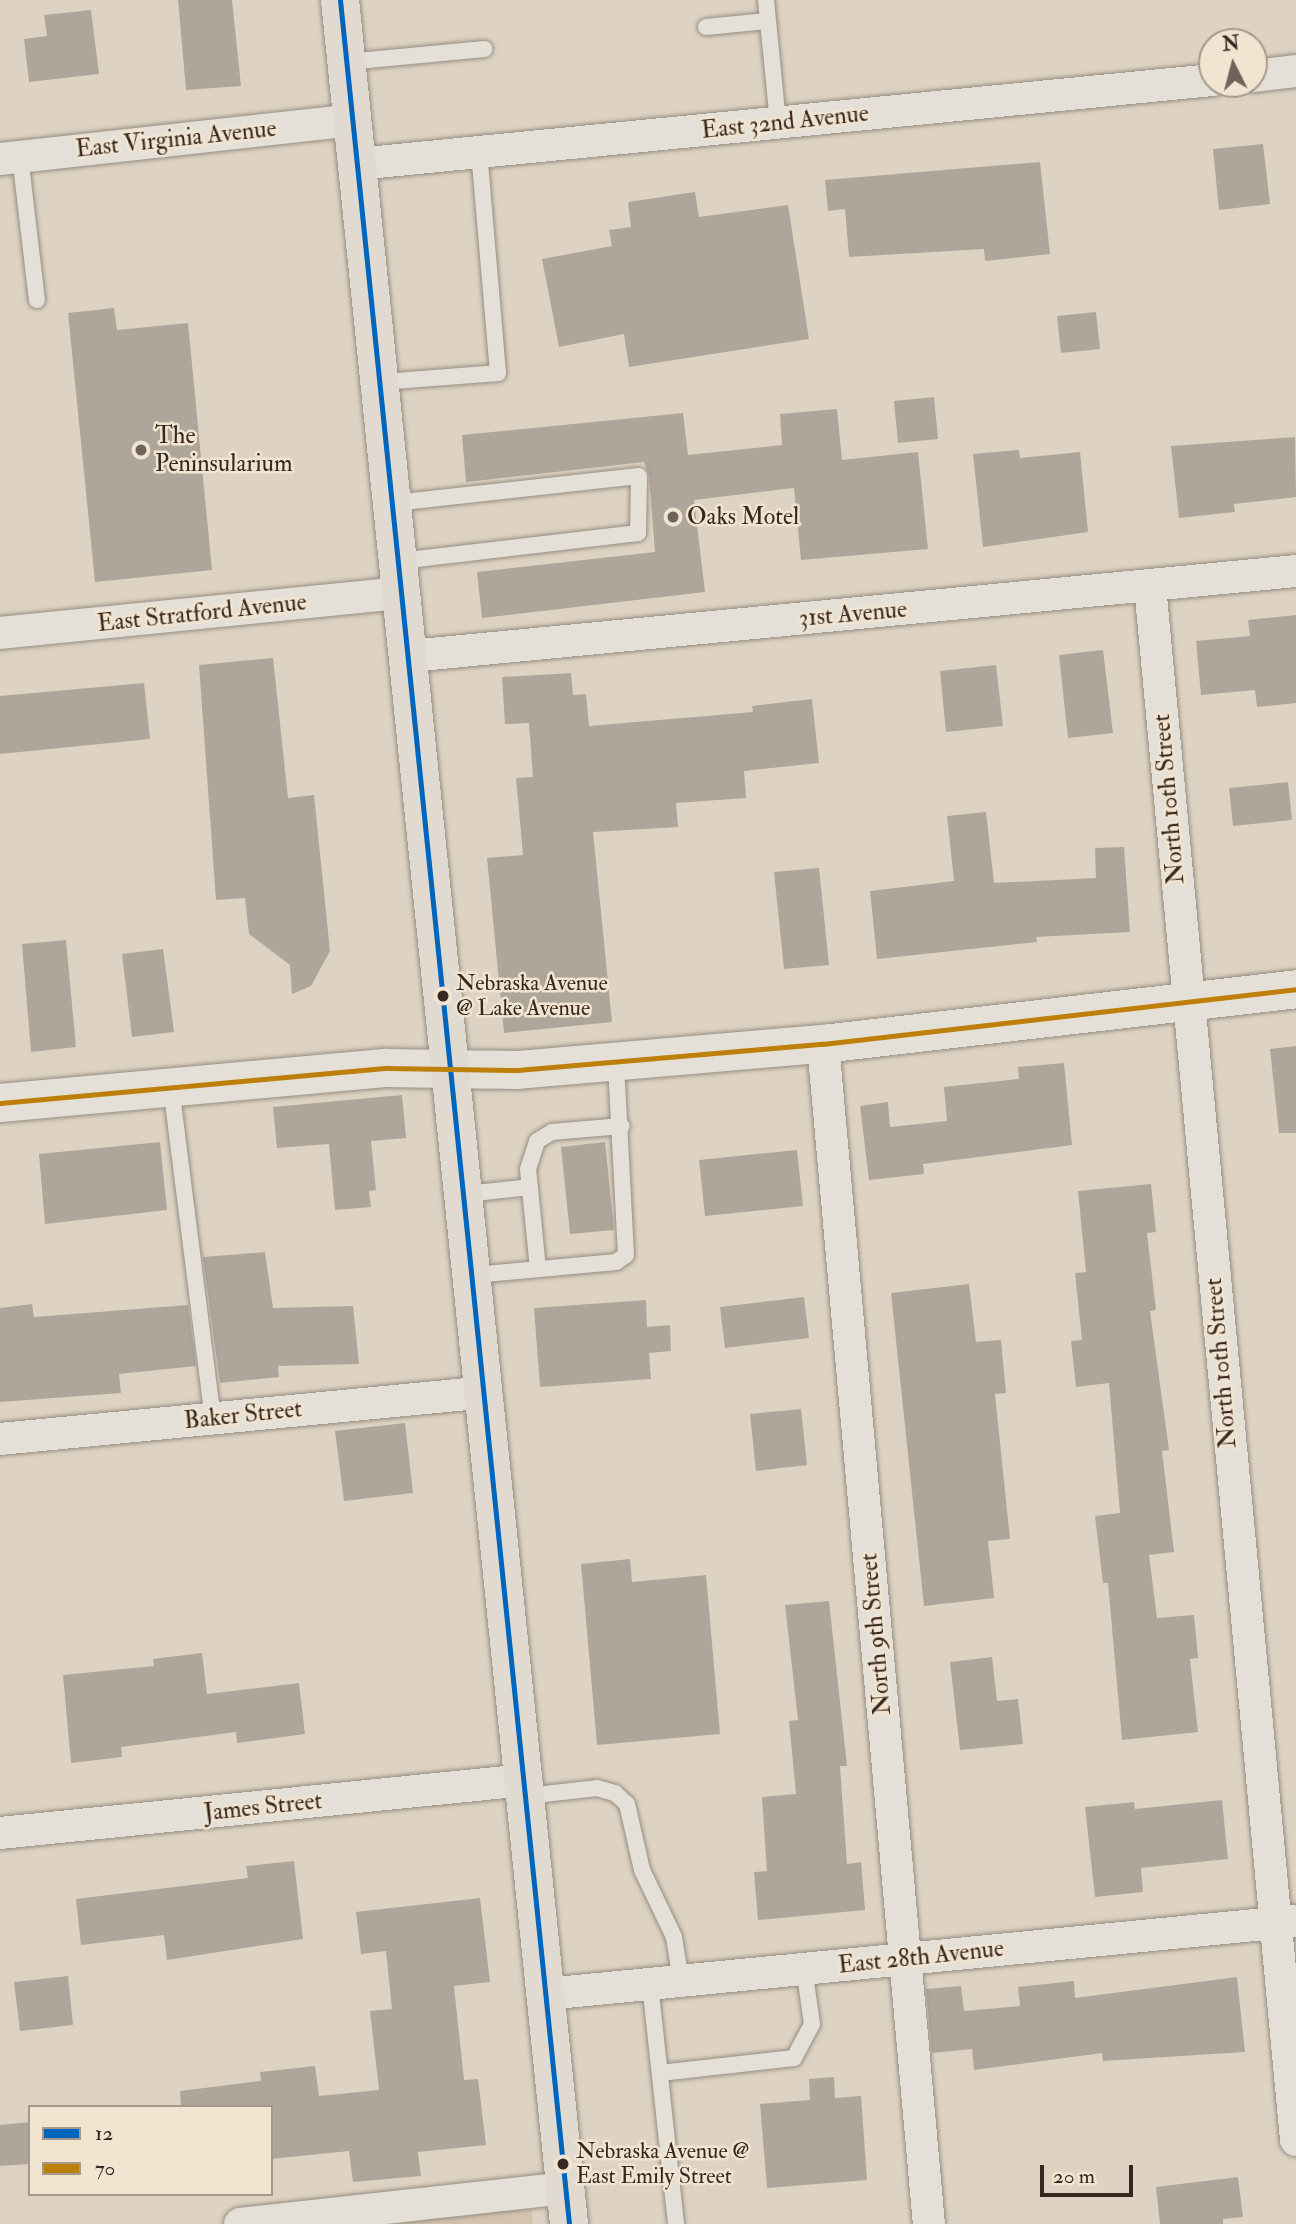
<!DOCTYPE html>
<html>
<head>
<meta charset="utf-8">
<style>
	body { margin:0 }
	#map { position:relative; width:1296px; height:2224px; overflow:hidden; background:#ded3c2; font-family:"IM FELL Double Pica",serif }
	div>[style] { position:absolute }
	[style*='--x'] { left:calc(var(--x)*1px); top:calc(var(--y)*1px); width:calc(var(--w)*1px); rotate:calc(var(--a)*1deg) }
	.green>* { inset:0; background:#d4c4ae }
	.building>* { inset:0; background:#afa69b }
	.roads { filter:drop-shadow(0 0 2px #958d83) drop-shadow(0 0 2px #958d83) }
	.lane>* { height:16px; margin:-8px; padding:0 8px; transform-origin:8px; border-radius:8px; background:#e5e0d7 }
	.street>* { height:32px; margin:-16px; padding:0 16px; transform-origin:16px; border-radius:16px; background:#e5e0d7 }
	.secondary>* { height:38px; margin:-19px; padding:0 19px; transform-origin:19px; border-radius:19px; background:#e5e0d7 }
	.primary>* { height:38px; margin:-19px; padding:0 19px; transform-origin:19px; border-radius:19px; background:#e1dad0 }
	.bus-1>* { height:5px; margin:-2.5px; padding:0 2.5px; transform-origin:2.5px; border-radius:2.5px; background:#0065bd }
	.bus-2>* { height:5px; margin:-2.5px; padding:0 2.5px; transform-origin:2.5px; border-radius:2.5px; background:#bd800a }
	.dots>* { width:19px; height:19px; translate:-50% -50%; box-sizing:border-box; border:4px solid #f1e4d0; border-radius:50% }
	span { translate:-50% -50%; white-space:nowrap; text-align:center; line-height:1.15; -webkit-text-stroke:5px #f1e4d0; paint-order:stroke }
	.bus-label { font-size:22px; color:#372720 }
	.left { translate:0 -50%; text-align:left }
	.street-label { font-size:24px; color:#372720 }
	.poi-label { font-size:24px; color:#372720 }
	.legend { position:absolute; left:28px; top:2105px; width:245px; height:91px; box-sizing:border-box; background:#f1e4d0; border:2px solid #a7988a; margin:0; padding:9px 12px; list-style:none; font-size:21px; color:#372720 }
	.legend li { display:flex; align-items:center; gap:14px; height:35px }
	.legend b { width:35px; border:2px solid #a7988a }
	.north { position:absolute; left:1198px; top:28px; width:70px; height:70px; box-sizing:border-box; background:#f1e4d0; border:2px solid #a7988a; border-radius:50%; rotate:354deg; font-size:19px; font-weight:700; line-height:28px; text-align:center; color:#372720 }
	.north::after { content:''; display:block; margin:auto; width:24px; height:32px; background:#716359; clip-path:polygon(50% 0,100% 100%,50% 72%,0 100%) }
	.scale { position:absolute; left:1040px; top:2165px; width:93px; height:32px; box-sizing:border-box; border:4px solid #372720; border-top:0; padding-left:9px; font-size:21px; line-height:24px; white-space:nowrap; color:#372720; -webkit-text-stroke:5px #f1e4d0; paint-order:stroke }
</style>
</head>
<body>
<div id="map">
	<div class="green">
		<i style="clip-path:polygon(531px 2207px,533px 2224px,390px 2224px)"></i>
	</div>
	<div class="building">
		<i style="clip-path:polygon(178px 0,232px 0,241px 86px,186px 90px)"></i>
		<i style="clip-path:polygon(91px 10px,99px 74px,29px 82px,24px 39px,47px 36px,44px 15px)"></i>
		<i style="clip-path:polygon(1263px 144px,1270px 204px,1219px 210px,1213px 149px)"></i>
		<i style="clip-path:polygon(1040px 162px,1050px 254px,985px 261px,984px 249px,849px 257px,845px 209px,828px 211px,825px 180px)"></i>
		<i style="clip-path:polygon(695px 192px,699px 217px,788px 205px,809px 339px,629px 367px,624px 334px,559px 347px,542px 259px,612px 246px,609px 230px,631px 227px,628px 202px)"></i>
		<i style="clip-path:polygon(114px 308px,117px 330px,188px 323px,212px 570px,95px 582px,68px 313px)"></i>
		<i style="clip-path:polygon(1096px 312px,1100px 349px,1061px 353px,1057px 316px)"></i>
		<i style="clip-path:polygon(934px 397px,938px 439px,898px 443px,894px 401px)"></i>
		<i style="clip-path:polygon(837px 409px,842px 460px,918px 452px,928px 549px,801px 560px,794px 488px,694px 500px,705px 592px,482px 618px,477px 572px,655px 552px,649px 476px,644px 462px,466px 482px,462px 435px,683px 413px,688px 455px,782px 445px,780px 414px)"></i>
		<i style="clip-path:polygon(1295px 437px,1296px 497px,1234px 504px,1235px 512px,1179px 518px,1171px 446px)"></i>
		<i style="clip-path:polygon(1019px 450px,1020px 458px,1080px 452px,1088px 532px,983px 547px,973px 454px)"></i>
		<i style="clip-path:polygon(1296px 615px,1296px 703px,1257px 707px,1255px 690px,1201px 695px,1196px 641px,1250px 636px,1248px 620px)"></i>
		<i style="clip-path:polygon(1103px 650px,1113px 733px,1068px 738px,1059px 655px)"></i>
		<i style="clip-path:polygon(273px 658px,288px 798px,314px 795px,330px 951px,311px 986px,292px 994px,290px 965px,249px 934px,245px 898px,216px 900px,199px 665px)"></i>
		<i style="clip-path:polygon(996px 665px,1003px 726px,946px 732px,940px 671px)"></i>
		<i style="clip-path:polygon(571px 673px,573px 695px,586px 694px,589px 726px,753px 712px,752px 706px,812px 699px,819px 763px,744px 771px,746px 798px,676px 803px,678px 827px,593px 832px,612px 1022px,504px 1033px,487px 858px,523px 855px,516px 778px,533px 777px,529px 723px,505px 724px,502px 677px)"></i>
		<i style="clip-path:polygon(144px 683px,150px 739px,0 754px,0 696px)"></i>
		<i style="clip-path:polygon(1288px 782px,1292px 820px,1233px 826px,1229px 788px)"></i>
		<i style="clip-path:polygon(986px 812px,994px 883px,1096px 878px,1095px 848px,1124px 847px,1130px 932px,1036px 937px,1037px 942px,877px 959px,870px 891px,954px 881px,947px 816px)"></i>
		<i style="clip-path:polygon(819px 868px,829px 965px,784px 969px,774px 872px)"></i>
		<i style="clip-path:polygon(66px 940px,76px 1047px,31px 1052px,22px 944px)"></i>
		<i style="clip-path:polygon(163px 949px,174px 1032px,132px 1037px,122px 954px)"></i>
		<i style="clip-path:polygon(1296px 1046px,1296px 1133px,1279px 1133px,1270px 1049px)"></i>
		<i style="clip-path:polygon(1064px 1063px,1072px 1145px,923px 1164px,924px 1174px,869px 1180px,860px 1106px,888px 1102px,890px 1127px,947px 1121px,944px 1087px,1019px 1079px,1018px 1067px)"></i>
		<i style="clip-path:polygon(402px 1095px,406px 1138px,371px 1141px,376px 1190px,369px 1191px,371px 1207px,335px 1210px,329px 1144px,277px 1148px,273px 1107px)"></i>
		<i style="clip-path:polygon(160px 1142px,167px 1210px,45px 1224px,39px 1154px)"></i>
		<i style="clip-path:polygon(605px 1142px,614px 1230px,570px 1234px,561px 1147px)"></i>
		<i style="clip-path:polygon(797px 1150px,803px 1206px,705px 1216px,699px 1160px)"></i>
		<i style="clip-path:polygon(1151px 1184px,1156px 1232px,1147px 1233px,1156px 1310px,1150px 1311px,1169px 1450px,1162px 1451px,1174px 1552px,1149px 1555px,1157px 1618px,1194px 1615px,1198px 1658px,1190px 1659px,1198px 1732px,1122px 1740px,1108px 1583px,1103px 1583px,1095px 1516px,1120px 1513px,1109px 1383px,1076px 1387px,1071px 1341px,1082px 1340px,1075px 1273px,1086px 1272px,1078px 1191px)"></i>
		<i style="clip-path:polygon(265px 1252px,273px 1308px,353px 1306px,359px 1364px,278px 1366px,279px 1377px,220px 1383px,203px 1257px)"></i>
		<i style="clip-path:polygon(969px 1284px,976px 1342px,1001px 1340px,1006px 1393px,995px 1394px,1010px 1539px,988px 1541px,994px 1598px,924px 1606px,891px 1293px)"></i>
		<i style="clip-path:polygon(804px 1297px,809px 1338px,725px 1348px,720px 1307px)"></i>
		<i style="clip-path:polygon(646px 1300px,647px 1327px,670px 1325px,671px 1351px,649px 1353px,651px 1379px,540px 1387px,534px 1308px)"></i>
		<i style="clip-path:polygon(32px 1304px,34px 1317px,188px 1305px,196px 1366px,119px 1374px,121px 1393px,0 1402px,0 1308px)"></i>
		<i style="clip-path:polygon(801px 1409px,807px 1465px,756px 1471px,750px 1414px)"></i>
		<i style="clip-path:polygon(405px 1423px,413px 1493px,344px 1501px,335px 1431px)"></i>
		<i style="clip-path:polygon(630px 1559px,632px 1582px,706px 1575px,720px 1734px,597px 1745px,581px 1564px)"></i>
		<i style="clip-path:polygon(829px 1601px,847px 1766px,840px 1766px,847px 1864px,861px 1862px,865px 1910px,758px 1920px,754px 1872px,767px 1871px,762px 1797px,796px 1794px,789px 1721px,798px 1720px,785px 1605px)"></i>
		<i style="clip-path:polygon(202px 1653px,207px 1694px,299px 1683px,305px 1734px,237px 1743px,236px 1732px,121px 1747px,122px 1757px,71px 1763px,63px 1675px,154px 1666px,153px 1659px)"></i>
		<i style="clip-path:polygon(992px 1657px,997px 1701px,1018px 1699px,1023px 1744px,960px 1750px,950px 1662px)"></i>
		<i style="clip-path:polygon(1222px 1800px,1228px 1859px,1141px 1868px,1143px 1892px,1095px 1897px,1085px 1807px,1134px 1802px,1135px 1809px)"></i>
		<i style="clip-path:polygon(294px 1861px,303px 1939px,167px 1960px,164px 1935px,81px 1945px,76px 1899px,248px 1878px,246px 1866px)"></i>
		<i style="clip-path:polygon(480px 1898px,490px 1982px,454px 1986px,464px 2080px,478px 2079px,486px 2145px,418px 2152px,421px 2176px,353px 2182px,349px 2151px,271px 2159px,271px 2107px,181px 2107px,180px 2091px,261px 2081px,260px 2072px,315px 2066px,319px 2096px,379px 2090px,370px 2011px,392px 2009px,386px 1951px,361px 1954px,356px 1912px)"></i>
		<i style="clip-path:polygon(68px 1976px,73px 2025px,20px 2031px,14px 1982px)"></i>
		<i style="clip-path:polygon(1237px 1977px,1245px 2052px,1103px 2061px,1102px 2053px,974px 2070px,972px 2049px,932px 2053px,926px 1989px,961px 1986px,964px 2011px,1020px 2006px,1018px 1987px,1074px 1981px,1075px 1998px)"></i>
		<i style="clip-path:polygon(834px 2077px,835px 2098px,861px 2096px,867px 2180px,767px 2188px,760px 2104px,810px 2100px,809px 2079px)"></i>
		<i style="clip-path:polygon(30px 2122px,30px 2164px,0 2166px,0 2125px)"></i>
		<i style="clip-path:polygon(1238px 2177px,1243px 2217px,1223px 2219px,1223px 2224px,1160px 2224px,1156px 2187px)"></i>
	</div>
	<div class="roads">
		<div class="lane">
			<i style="--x:766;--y:0;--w:124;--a:84.4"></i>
			<i style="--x:706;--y:27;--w:61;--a:-5.6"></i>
			<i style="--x:347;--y:62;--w:138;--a:-5.4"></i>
			<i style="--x:20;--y:156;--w:145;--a:83.3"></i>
			<i style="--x:381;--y:382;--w:117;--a:-4.4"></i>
			<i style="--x:498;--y:373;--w:222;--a:-94.9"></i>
			<i style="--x:394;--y:503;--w:246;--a:-6.3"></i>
			<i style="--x:639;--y:476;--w:57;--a:91"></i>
			<i style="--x:638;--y:533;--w:240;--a:173.3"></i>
			<i style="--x:171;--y:1087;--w:334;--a:82.8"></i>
			<i style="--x:466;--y:1194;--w:64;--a:-6.2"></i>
			<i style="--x:538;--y:1269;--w:100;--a:-95.7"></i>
			<i style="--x:528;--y:1169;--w:29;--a:-72"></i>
			<i style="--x:537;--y:1141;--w:17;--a:-31"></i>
			<i style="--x:552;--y:1132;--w:70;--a:-4.9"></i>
			<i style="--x:474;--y:1275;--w:143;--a:-5.2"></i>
			<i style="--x:616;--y:1262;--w:12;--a:-35"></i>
			<i style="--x:626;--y:1255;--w:193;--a:-93"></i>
			<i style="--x:527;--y:1796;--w:70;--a:-6.5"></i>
			<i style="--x:597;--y:1788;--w:19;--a:16"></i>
			<i style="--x:615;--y:1793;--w:16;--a:43"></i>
			<i style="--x:627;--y:1804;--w:68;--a:77.2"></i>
			<i style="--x:642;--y:1870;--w:74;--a:64.5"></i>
			<i style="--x:674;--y:1937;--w:45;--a:81"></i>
			<i style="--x:650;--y:1984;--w:241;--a:83.8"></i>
			<i style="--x:660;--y:2073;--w:135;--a:-6.4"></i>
			<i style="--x:794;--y:2058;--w:38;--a:-62"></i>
			<i style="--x:812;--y:2024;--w:57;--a:-98.1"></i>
		</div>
		<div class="street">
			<i style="--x:1254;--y:76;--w:42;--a:-6.8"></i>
			<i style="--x:0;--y:159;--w:355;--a:-6.3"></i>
			<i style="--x:357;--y:164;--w:859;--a:-5.61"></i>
			<i style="--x:1150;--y:586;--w:1561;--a:84.63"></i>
			<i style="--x:0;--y:633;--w:405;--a:-5.7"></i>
			<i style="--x:410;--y:656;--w:890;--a:-5.48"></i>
			<i style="--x:823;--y:1044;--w:1185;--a:84.87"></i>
			<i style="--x:0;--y:1439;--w:488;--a:-5.5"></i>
			<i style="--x:0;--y:1833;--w:528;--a:-5.76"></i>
			<i style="--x:546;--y:1994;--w:754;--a:-5.56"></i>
			<i style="--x:240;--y:2224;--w:327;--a:-6.3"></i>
		</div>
		<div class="secondary">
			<i style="--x:0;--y:1103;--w:389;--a:-5.2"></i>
			<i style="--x:387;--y:1068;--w:130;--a:0.9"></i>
			<i style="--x:517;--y:1070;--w:307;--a:-4.9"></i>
			<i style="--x:823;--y:1044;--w:476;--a:-6.6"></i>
		</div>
		<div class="primary">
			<i style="--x:340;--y:0;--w:2236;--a:84.12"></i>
		</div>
	</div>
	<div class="bus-1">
		<i style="--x:340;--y:0;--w:2236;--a:84.12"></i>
	</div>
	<div class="bus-2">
		<i style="--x:0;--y:1103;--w:389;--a:-5.2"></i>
		<i style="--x:387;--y:1068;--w:130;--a:0.9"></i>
		<i style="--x:517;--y:1070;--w:307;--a:-4.9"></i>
		<i style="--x:823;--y:1044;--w:476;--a:-6.6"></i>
	</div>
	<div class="dots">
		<i style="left:141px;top:450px;background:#716359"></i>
		<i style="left:673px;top:517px;background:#716359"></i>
		<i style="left:443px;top:996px;background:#372720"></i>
		<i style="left:563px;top:2164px;background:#372720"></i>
	</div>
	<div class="bus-label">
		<span class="left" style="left:456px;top:996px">Nebraska Avenue<br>@ Lake Avenue</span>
		<span class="left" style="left:576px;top:2164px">Nebraska Avenue @<br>East Emily Street</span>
	</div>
	<div class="street-label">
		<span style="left:785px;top:122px;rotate:-6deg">East 32nd Avenue</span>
		<span style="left:176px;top:139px;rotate:-6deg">East Virginia Avenue</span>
		<span style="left:202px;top:613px;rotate:-6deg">East Stratford Avenue</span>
		<span style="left:853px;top:614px;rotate:-5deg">31st Avenue</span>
		<span style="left:1169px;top:799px;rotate:-95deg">North 10th Street</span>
		<span style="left:1221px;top:1363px;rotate:-95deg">North 10th Street</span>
		<span style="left:243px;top:1415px;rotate:-6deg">Baker Street</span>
		<span style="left:876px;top:1634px;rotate:-95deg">North 9th Street</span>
		<span style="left:263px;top:1807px;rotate:-6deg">James Street</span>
		<span style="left:921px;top:1957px;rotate:-6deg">East 28th Avenue</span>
	</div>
	<div class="poi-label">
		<span class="left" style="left:155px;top:450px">The<br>Peninsularium</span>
		<span class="left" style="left:687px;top:517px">Oaks Motel</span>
	</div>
	<ul class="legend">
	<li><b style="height:9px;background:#0065bd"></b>12</li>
	<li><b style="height:9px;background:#bd800a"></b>70</li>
	</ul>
	<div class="north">N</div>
	<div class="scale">20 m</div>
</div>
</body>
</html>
